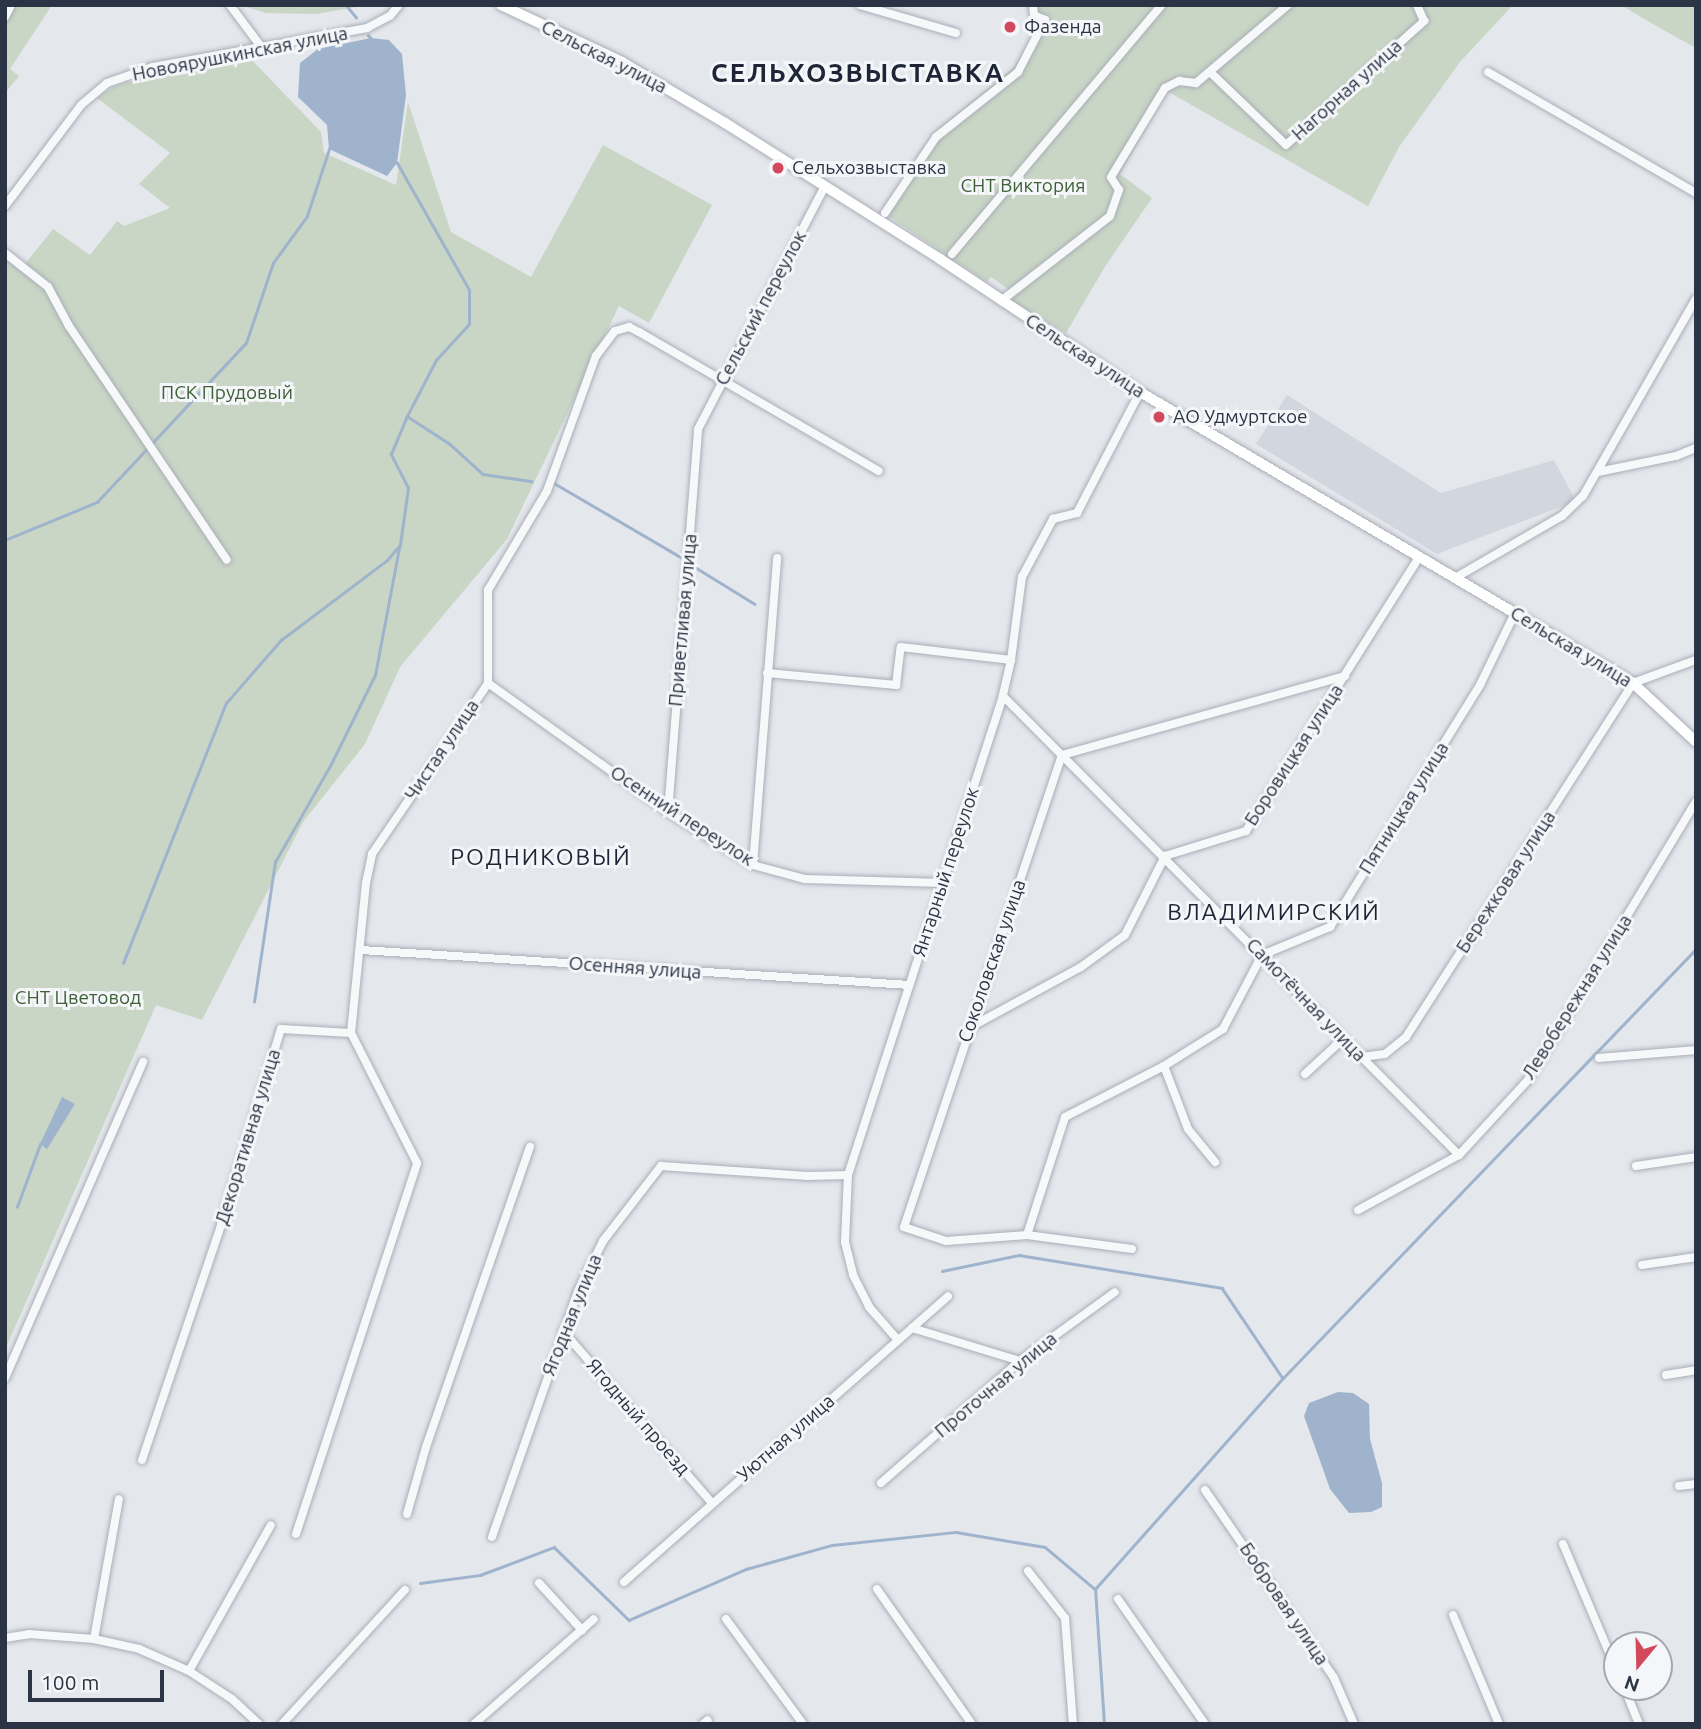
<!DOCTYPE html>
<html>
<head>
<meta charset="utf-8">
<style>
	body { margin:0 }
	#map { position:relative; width:1701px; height:1729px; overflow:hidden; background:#e4e7ec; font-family:Ubuntu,sans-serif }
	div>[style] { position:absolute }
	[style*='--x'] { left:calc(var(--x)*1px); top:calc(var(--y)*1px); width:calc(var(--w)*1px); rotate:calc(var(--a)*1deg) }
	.built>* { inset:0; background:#d2d6de }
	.green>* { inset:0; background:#c9d6c5 }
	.water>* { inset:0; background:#9fb4cc }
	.stream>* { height:2.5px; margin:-1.25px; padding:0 1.25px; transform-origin:1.25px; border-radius:1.25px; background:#9fb4cc }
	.roads { filter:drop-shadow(0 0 2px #a9aeb7) drop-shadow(0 0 2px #a9aeb7) }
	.street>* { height:8px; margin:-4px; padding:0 4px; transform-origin:4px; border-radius:4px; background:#f7f8fa }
	.secondary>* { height:10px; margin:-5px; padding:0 5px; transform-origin:5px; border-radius:5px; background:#fff }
	.dots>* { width:19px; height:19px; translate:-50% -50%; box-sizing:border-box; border:4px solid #f4f6f9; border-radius:50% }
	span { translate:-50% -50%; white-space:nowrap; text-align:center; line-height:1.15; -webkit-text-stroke:6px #f4f6f9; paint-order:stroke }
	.poi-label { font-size:19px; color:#2b3445 }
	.left { translate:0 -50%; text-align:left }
	.street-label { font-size:19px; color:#2b3445 }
	.park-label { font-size:19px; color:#3f6138 }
	.quarter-label { font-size:23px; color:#1d2536; letter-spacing:2px }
	.district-label { font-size:26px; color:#1d2536; font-weight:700; letter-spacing:2px }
	.frame { position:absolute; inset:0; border:7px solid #2b3445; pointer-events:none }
	.north { position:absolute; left:1603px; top:1631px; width:70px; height:70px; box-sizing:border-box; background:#f4f6f9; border:2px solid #a4a8b1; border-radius:50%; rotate:199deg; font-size:19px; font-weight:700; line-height:28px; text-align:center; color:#2b3445 }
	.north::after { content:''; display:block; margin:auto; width:24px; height:32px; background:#d1495b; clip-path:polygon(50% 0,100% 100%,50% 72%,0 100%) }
	.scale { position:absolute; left:28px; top:1670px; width:136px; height:32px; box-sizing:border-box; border:4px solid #2b3445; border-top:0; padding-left:9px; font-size:21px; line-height:24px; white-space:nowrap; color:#2b3445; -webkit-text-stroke:5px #f4f6f9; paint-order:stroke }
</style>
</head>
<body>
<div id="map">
	<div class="built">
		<i style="clip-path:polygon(1287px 395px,1441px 493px,1554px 460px,1576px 501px,1437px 554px,1256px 444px)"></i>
	</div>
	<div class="green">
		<i style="clip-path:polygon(5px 5px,52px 5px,10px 69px,19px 76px,5px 93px)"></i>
		<i style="clip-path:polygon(240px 5px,368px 5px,316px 14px,266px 13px)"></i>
		<i style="clip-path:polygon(1028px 5px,1513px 5px,1460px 62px,1399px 147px,1368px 206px,1167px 91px,1120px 174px,1152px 198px,1106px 265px,1066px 333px,1011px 300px,1015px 294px,991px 277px,987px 282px,882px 212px,933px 133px,1013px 68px,1033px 36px)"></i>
		<i style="clip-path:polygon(1621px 5px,1696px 5px,1696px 48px,1658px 27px)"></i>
		<i style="clip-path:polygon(249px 57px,321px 132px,324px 153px,396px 185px,408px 102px,451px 232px,531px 277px,603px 145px,712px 205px,649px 323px,619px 306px,507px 539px,400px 667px,365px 744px,303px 822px,202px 1020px,156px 1005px,5px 1350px,5px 248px,25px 264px,53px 229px,90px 255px,117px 221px,124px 226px,170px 208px,139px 184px,170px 153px,97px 98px,115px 86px,153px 75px)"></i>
	</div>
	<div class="water">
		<i style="clip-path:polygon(371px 38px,389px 40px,402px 54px,406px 95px,397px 163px,387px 176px,329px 149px,327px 125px,298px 97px,300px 63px,318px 49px)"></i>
		<i style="clip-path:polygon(62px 1097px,75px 1104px,47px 1149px,40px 1144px)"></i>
		<i style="clip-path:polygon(1338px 1392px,1353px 1393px,1369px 1404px,1370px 1439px,1382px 1483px,1382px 1507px,1371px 1512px,1349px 1513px,1330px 1489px,1304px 1416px,1309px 1403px)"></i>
	</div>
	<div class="stream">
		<i style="--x:346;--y:5;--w:16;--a:50"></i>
		<i style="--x:368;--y:35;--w:4;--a:45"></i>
		<i style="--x:407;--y:416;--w:51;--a:33.1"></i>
		<i style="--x:450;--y:444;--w:45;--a:42.3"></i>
		<i style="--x:483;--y:474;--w:49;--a:8.3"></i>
		<i style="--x:554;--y:483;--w:151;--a:30.3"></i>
		<i style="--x:5;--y:540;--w:100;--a:-22.4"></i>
		<i style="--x:97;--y:502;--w:218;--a:-46.9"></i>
		<i style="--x:246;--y:343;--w:84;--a:-71.4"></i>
		<i style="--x:273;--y:263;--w:58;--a:-54.1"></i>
		<i style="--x:307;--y:216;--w:71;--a:-71.8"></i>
		<i style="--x:695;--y:567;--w:70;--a:31.7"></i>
		<i style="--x:123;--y:963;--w:280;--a:-68.4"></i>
		<i style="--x:226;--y:703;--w:84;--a:-48.9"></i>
		<i style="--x:281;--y:640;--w:133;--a:-37"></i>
		<i style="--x:387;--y:560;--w:20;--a:-49"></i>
		<i style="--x:400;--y:545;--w:58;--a:-82"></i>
		<i style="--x:408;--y:488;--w:38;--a:-117"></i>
		<i style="--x:391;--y:454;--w:41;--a:-67.2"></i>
		<i style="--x:407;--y:416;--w:63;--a:-62.6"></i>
		<i style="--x:436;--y:360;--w:49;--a:-47.5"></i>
		<i style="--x:469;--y:324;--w:34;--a:-90"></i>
		<i style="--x:469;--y:290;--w:146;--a:-119.6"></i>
		<i style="--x:254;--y:1002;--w:142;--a:-81.5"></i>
		<i style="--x:275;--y:862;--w:111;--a:-60.2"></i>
		<i style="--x:330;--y:766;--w:102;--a:-63.7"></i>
		<i style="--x:375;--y:675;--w:129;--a:-79.3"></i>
		<i style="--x:17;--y:1207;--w:67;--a:-69.9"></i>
		<i style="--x:942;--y:1271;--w:79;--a:-11.7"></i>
		<i style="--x:1019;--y:1255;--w:206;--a:9.2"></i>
		<i style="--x:1222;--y:1288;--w:107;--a:56"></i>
		<i style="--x:420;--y:1583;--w:61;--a:-7.6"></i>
		<i style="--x:480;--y:1575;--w:79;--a:-20.7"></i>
		<i style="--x:554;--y:1547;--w:105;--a:44.2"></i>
		<i style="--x:629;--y:1620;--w:128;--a:-23.6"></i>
		<i style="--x:746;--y:1569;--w:89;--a:-15.6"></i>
		<i style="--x:832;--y:1545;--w:125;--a:-6"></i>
		<i style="--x:956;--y:1532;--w:90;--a:9.6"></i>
		<i style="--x:1045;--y:1547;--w:65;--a:40"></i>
		<i style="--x:1104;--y:1724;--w:135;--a:-93.8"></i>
		<i style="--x:1095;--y:1589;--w:283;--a:-48.3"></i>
		<i style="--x:1283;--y:1378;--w:595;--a:-46.09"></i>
	</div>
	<div class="roads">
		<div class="street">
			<i style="--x:230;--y:5;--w:54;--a:53.3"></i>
			<i style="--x:860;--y:5;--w:100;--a:16.3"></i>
			<i style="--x:5;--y:17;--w:13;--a:-63"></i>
			<i style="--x:1210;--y:72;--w:105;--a:43.8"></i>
			<i style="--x:1286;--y:145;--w:186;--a:-41.9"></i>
			<i style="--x:1424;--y:21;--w:17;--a:-114"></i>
			<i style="--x:1488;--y:72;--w:241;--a:30.2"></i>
			<i style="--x:5;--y:206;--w:126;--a:-53"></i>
			<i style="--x:81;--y:105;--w:34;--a:-40"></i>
			<i style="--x:107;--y:83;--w:49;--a:-19.2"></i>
			<i style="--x:153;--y:67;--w:218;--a:-10.3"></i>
			<i style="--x:367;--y:28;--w:26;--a:-28"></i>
			<i style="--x:390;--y:16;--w:14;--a:-51"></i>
			<i style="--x:885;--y:213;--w:92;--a:-56.1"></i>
			<i style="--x:936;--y:137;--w:105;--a:-38.4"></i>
			<i style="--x:1018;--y:72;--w:59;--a:-62.6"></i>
			<i style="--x:1045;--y:20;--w:12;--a:-156"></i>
			<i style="--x:1034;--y:15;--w:10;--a:-96"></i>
			<i style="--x:5;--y:253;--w:55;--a:38.3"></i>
			<i style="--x:48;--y:287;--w:44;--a:61.7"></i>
			<i style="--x:69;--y:326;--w:282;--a:56"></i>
			<i style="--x:952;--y:254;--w:326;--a:-49.9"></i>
			<i style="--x:1001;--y:301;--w:138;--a:-37.9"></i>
			<i style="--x:1110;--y:216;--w:28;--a:-71"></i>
			<i style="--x:1119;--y:190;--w:15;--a:-122"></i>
			<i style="--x:1111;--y:177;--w:104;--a:-58.8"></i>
			<i style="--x:1165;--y:88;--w:16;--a:-27"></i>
			<i style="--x:1179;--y:81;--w:17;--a:7"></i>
			<i style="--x:1196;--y:83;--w:121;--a:-40.3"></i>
			<i style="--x:1598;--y:472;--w:80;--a:-11.6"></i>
			<i style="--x:1676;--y:456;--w:22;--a:-22"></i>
			<i style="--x:1455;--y:578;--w:124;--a:-30.1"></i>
			<i style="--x:1562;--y:516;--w:29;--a:-44"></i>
			<i style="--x:1583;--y:496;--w:227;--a:-60.2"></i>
			<i style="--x:1011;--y:660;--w:84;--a:-82.5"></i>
			<i style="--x:1022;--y:577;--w:66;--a:-61.9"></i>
			<i style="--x:1053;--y:519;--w:25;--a:-14"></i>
			<i style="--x:1077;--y:513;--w:136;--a:-62.5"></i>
			<i style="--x:767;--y:673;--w:130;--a:5.3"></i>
			<i style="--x:896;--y:685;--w:38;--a:-83"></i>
			<i style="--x:901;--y:647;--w:111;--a:6.7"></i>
			<i style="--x:1011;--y:660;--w:37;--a:103"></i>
			<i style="--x:1003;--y:696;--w:503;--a:107.93"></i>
			<i style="--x:848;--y:1175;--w:67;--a:92.6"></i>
			<i style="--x:845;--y:1242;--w:34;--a:76"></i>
			<i style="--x:853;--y:1275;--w:36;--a:63"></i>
			<i style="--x:869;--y:1307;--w:44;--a:48.7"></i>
			<i style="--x:488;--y:683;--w:221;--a:35.6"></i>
			<i style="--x:668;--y:812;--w:100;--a:31.9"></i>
			<i style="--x:753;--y:865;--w:54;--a:15.1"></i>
			<i style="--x:805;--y:879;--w:138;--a:1.7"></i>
			<i style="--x:1003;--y:696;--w:647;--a:45.19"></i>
			<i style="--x:668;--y:812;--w:384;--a:-85.5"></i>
			<i style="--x:698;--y:429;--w:272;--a:-62.4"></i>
			<i style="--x:753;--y:865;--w:308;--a:-85.5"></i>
			<i style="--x:361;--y:950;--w:549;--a:3.65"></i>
			<i style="--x:969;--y:1028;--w:128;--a:-28.6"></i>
			<i style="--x:1081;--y:967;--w:54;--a:-36"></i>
			<i style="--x:1125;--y:935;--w:89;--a:-63.1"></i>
			<i style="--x:1165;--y:856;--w:85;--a:-17.2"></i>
			<i style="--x:1246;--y:831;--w:324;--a:-57.7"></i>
			<i style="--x:351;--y:1033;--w:151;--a:-84.3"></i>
			<i style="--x:366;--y:883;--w:30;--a:-78"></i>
			<i style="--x:372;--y:854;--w:207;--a:-55.8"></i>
			<i style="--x:488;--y:683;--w:93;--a:-90"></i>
			<i style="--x:488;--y:590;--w:115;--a:-59.2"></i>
			<i style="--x:547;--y:491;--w:144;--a:-70.1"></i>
			<i style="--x:596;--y:356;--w:31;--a:-53"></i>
			<i style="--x:615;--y:331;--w:15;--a:-16"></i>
			<i style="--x:629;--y:327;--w:11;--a:27"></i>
			<i style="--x:639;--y:332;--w:277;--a:30.1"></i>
			<i style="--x:1361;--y:1057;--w:24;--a:-7"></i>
			<i style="--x:1385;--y:1054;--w:27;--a:-39"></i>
			<i style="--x:1406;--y:1037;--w:421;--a:-57.3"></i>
			<i style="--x:1633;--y:683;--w:67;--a:-20.1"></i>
			<i style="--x:1599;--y:1058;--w:97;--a:-4.7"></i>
			<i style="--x:1164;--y:1066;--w:67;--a:69.1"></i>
			<i style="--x:1188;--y:1129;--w:43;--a:50.7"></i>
			<i style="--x:1305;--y:1074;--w:52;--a:-42.6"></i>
			<i style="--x:1636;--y:1166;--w:61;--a:-8.5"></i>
			<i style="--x:1358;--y:1210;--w:115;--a:-28.6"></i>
			<i style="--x:1459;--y:1155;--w:102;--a:-47.4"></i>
			<i style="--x:1528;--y:1080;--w:325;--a:-58.9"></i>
			<i style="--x:1027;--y:1235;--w:124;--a:-72.1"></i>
			<i style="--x:1065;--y:1117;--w:111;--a:-27.3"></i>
			<i style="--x:1164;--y:1066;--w:70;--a:-32.1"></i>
			<i style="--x:1223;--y:1029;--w:84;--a:-62.2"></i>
			<i style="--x:1262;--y:955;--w:74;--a:-22.4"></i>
			<i style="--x:1330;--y:927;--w:285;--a:-58.2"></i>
			<i style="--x:1480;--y:685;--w:80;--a:-64.1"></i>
			<i style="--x:1132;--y:1249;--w:106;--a:-172.4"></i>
			<i style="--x:1027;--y:1235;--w:81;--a:175.8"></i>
			<i style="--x:946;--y:1241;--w:44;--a:-161.6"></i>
			<i style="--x:904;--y:1227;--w:498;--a:-71.5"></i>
			<i style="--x:1062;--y:755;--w:294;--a:-15.6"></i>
			<i style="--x:1642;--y:1265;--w:55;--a:-8.4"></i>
			<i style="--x:912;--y:1328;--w:113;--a:17"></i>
			<i style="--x:563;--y:1331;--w:228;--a:49.1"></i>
			<i style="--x:1666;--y:1375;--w:30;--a:-9"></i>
			<i style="--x:5;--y:1378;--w:345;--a:-66.4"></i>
			<i style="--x:142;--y:1460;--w:248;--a:-71.4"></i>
			<i style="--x:221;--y:1225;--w:205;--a:-73"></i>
			<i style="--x:281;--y:1029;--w:70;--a:3.3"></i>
			<i style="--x:881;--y:1483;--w:185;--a:-41.3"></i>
			<i style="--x:1020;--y:1361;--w:117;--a:-36"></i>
			<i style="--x:1679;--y:1486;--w:17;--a:-7"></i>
			<i style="--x:1205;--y:1490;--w:228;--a:55.5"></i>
			<i style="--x:1334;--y:1678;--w:50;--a:66.5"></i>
			<i style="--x:407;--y:1514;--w:70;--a:-74.2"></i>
			<i style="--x:426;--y:1447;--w:318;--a:-70.9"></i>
			<i style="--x:296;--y:1534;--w:390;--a:-71.9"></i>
			<i style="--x:417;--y:1163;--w:146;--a:-116.9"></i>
			<i style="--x:492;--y:1537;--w:261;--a:-70.7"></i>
			<i style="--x:578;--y:1291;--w:56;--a:-63.4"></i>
			<i style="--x:603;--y:1241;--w:95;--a:-52.3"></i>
			<i style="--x:661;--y:1166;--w:147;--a:3.9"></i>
			<i style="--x:808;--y:1176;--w:40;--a:-1.4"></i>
			<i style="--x:1563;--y:1544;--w:138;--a:67"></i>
			<i style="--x:1028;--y:1571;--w:60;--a:51.8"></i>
			<i style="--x:1065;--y:1618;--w:106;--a:85.7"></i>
			<i style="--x:624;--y:1582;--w:432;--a:-41.4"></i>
			<i style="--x:539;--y:1583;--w:64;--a:47.5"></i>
			<i style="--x:877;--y:1589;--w:165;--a:54.9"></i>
			<i style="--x:1118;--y:1599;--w:152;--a:55.2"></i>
			<i style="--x:1453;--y:1615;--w:118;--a:67.1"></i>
			<i style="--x:726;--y:1619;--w:130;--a:53.7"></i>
			<i style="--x:5;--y:1638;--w:24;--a:-9"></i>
			<i style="--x:29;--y:1634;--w:65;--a:4.4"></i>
			<i style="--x:94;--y:1639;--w:46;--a:12.5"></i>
			<i style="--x:139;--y:1649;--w:55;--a:23.7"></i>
			<i style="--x:189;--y:1671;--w:51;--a:33.1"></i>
			<i style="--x:232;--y:1699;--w:37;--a:43"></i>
			<i style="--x:94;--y:1639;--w:142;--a:-79.9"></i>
			<i style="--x:189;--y:1671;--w:167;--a:-60.7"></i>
			<i style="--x:1624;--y:1687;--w:40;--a:68"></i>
			<i style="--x:282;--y:1724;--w:182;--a:-47.5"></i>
			<i style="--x:474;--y:1724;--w:159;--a:-41.2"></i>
			<i style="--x:703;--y:1724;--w:6;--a:-39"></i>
		</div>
		<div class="secondary">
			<i style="--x:501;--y:5;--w:134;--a:25.2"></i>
			<i style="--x:622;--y:62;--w:120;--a:30.6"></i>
			<i style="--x:725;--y:123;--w:254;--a:32.3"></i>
			<i style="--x:940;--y:259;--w:240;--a:33.6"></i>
			<i style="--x:1140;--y:392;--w:572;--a:30.55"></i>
			<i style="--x:1633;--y:683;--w:86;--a:43.1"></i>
		</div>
	</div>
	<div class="dots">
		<i style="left:1010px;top:27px;background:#d1495b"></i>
		<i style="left:778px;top:168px;background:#d1495b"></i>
		<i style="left:1159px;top:417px;background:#d1495b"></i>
	</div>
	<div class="poi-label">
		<span class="left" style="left:1024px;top:27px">Фазенда</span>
		<span class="left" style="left:792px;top:168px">Сельхозвыставка</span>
		<span class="left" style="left:1173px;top:417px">АО Удмуртское</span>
	</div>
	<div class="street-label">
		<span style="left:240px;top:54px;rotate:-11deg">Новоярушкинская улица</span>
		<span style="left:604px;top:57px;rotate:27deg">Сельская улица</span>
		<span style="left:1347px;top:90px;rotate:-42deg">Нагорная улица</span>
		<span style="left:761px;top:308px;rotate:-62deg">Сельский переулок</span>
		<span style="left:1085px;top:356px;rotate:33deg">Сельская улица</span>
		<span style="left:683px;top:620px;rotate:-85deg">Приветливая улица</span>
		<span style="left:1571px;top:647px;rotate:31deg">Сельская улица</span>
		<span style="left:442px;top:750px;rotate:-56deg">Чистая улица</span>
		<span style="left:1294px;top:755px;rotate:-57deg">Боровицкая улица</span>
		<span style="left:1404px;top:808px;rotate:-58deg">Пятницкая улица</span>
		<span style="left:682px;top:816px;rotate:33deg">Осенний переулок</span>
		<span style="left:946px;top:872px;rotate:-72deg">Янтарный переулок</span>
		<span style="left:1506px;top:882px;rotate:-57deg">Бережковая улица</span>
		<span style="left:992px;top:961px;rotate:-71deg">Соколовская улица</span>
		<span style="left:635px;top:968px;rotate:4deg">Осенняя улица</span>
		<span style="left:1577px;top:997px;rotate:-58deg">Левобережная улица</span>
		<span style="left:1306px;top:1000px;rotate:46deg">Самотёчная улица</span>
		<span style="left:248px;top:1137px;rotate:-73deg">Декоративная улица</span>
		<span style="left:572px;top:1315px;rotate:-68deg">Ягодная улица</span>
		<span style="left:996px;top:1385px;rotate:-40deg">Проточная улица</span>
		<span style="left:638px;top:1417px;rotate:49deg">Ягодный проезд</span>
		<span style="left:786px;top:1438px;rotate:-41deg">Уютная улица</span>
		<span style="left:1284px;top:1604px;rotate:56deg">Бобровая улица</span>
	</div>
	<div class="park-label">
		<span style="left:1023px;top:186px">СНТ Виктория</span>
		<span style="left:227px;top:393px">ПСК Прудовый</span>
		<span style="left:78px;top:998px">СНТ Цветовод</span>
	</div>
	<div class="quarter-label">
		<span style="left:541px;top:857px">РОДНИКОВЫЙ</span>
		<span style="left:1274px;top:912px">ВЛАДИМИРСКИЙ</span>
	</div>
	<div class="district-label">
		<span style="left:858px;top:73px">СЕЛЬХОЗВЫСТАВКА</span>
	</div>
	<div class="frame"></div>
	<div class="north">N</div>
	<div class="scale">100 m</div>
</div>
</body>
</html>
